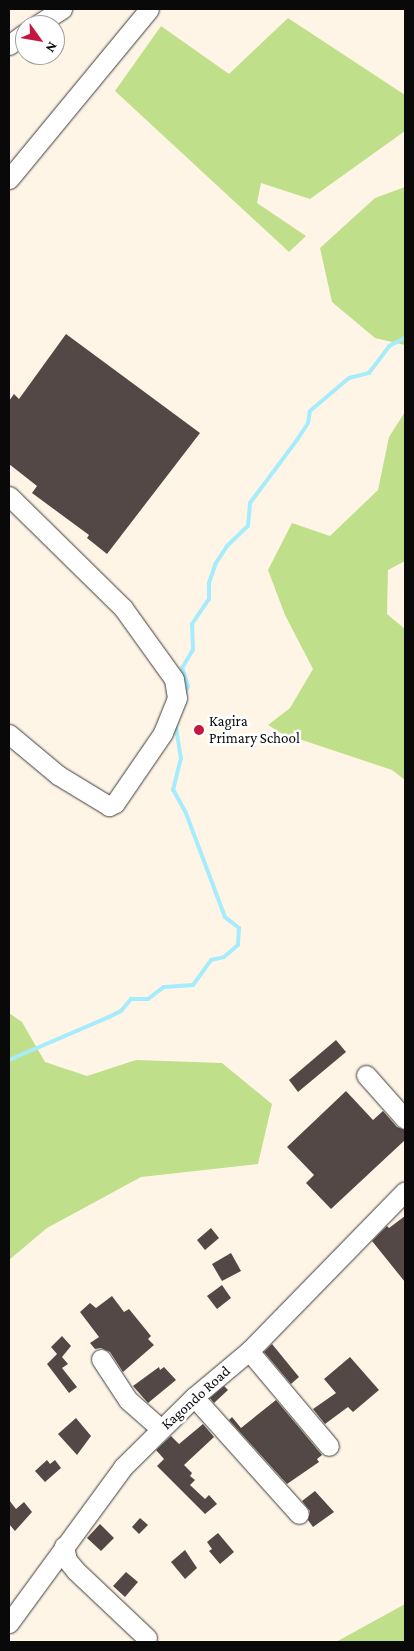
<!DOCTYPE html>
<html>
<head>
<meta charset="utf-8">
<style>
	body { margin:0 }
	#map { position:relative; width:414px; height:1651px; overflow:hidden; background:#fff5e6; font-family:"Crimson Pro",serif }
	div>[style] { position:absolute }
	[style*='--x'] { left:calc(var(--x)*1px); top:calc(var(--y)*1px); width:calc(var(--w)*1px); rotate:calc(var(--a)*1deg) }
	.forest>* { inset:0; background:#c0df8a }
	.stream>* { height:4px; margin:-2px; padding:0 2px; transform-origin:2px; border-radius:2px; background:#a5ecfc }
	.building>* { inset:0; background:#534845 }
	.roads { filter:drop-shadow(0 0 1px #3c3c3c) drop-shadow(0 0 1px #3c3c3c) }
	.minor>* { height:19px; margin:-9.5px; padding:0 9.5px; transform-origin:9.5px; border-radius:9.5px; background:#fff }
	.dots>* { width:14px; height:14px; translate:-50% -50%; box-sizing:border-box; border:2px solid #fff; border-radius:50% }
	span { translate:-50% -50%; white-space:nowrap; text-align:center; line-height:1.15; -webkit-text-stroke:5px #fff; paint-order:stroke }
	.poi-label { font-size:15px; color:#090909 }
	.left { translate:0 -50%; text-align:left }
	.street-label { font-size:15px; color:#090909 }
	.frame { position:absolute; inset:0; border:10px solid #090909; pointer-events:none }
	.north { position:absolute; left:15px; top:15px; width:50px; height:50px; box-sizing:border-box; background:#fff; border:1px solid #9d9d9d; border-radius:50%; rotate:122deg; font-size:14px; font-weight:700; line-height:20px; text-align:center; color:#090909 }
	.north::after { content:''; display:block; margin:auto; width:18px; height:22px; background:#c5163f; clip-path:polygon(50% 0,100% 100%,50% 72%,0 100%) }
</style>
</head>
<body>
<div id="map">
	<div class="forest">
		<i style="clip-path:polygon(288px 18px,405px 95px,405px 131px,310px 199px,261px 183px,257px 203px,306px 236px,289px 252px,115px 91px,161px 26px,229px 74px)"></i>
		<i style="clip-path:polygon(405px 187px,405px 345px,375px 338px,332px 302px,320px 248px,375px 198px)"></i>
		<i style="clip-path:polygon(405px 412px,405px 561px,388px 570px,387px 614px,405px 629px,405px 780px,392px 770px,281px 733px,268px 725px,290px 708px,313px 669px,285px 615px,268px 570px,292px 523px,330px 536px,378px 490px,389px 437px)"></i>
		<i style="clip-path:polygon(9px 1013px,22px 1022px,45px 1062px,87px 1076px,136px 1060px,222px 1063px,272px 1104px,258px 1164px,141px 1177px,47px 1228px,9px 1260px)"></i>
		<i style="clip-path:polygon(405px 1604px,405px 1642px,336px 1642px)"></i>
	</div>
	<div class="stream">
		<i style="--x:184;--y:695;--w:10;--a:-66"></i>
		<i style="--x:188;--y:686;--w:19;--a:-108"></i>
		<i style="--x:182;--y:668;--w:21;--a:-59"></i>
		<i style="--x:193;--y:650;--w:26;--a:-92"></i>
		<i style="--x:192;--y:624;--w:30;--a:-56"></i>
		<i style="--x:209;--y:599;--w:16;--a:-90"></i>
		<i style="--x:209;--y:583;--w:21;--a:-71"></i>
		<i style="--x:216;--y:563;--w:20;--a:-57"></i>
		<i style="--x:227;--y:546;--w:29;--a:-44"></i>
		<i style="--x:248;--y:526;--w:23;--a:-85"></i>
		<i style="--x:250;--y:503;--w:79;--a:-53.3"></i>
		<i style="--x:297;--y:440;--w:20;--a:-57"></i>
		<i style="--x:308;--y:423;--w:12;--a:-81"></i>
		<i style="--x:310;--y:411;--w:51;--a:-40.2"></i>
		<i style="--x:349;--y:378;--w:21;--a:-14"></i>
		<i style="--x:369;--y:373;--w:34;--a:-53"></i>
		<i style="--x:389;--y:346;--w:18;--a:-27"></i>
		<i style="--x:9;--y:1060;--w:109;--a:-23.3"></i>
		<i style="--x:109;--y:1017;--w:13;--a:-27"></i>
		<i style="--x:121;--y:1011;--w:16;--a:-50"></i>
		<i style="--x:131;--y:999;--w:17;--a:0"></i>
		<i style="--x:148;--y:999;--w:20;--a:-37"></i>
		<i style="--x:164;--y:987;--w:29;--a:-4"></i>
		<i style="--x:193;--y:985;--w:31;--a:-54"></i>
		<i style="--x:211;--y:960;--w:13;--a:-13"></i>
		<i style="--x:224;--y:957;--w:18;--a:-41"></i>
		<i style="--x:238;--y:945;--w:17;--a:-87"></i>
		<i style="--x:239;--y:928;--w:18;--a:-142"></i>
		<i style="--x:225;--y:917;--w:111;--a:-110.6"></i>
		<i style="--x:186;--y:813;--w:26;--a:-119"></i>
		<i style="--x:173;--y:790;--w:32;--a:-76"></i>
		<i style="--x:181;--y:759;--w:37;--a:-99"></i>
	</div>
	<div class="building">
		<i style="clip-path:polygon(66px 334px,200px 433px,107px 554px,87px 538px,89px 535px,32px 493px,37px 486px,9px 464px,9px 401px,14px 394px,19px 399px)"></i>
		<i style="clip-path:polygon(336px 1040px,346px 1052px,298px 1092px,289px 1080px)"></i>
		<i style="clip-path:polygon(346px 1091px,373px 1120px,383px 1111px,397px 1127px,405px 1130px,405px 1140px,331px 1209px,306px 1183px,314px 1175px,287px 1147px)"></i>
		<i style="clip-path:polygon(405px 1216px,405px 1282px,372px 1241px,387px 1226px,389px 1228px)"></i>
		<i style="clip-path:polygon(211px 1228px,219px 1238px,205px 1250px,197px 1240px)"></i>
		<i style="clip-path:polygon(231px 1253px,241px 1271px,222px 1281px,212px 1264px)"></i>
		<i style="clip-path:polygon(222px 1285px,231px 1298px,217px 1309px,207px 1296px)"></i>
		<i style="clip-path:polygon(112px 1296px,124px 1312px,129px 1309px,151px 1336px,148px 1339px,154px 1345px,123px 1372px,110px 1352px,101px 1348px,95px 1349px,90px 1343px,99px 1337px,80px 1312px,90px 1303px,96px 1308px)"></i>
		<i style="clip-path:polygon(62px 1336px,71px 1346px,62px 1357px,68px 1364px,62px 1368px,77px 1387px,69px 1393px,47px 1364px,57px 1354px,51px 1347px)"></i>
		<i style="clip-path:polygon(272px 1344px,299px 1377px,291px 1384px,264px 1352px)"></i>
		<i style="clip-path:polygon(350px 1357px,379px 1390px,353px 1412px,348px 1407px,325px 1424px,313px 1409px,336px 1393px,324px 1379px)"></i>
		<i style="clip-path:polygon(159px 1367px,160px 1370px,164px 1367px,176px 1380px,148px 1403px,133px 1386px)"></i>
		<i style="clip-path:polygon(224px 1386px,228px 1390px,214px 1403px,210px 1398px)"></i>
		<i style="clip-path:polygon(276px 1400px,322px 1455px,317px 1459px,319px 1462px,287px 1484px,229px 1420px,232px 1417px,241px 1428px)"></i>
		<i style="clip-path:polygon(76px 1418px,91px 1436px,77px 1455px,58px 1434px)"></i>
		<i style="clip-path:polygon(203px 1424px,214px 1437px,184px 1465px,192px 1473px,190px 1476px,195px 1480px,190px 1485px,205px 1499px,209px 1495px,217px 1504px,205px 1514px,157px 1466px,164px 1459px,156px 1450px,171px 1436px,179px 1444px)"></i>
		<i style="clip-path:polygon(47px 1460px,50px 1464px,55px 1460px,61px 1468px,45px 1482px,35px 1471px)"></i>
		<i style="clip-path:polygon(315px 1491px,334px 1512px,313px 1527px,308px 1520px,310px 1511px,302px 1501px)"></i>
		<i style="clip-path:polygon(9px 1500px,16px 1509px,24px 1502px,32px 1512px,15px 1531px,9px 1524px)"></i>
		<i style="clip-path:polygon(140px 1518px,148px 1525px,139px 1534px,132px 1527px)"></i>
		<i style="clip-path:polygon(100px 1524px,114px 1538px,101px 1551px,87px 1538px)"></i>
		<i style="clip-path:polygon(218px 1533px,234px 1552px,220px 1564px,209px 1551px,212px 1549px,207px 1542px)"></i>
		<i style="clip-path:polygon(185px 1550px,197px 1568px,185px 1579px,171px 1562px)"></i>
		<i style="clip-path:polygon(126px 1572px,138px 1582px,125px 1597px,113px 1586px)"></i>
	</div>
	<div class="roads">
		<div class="minor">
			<i style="--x:37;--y:25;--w:30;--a:-33"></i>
			<i style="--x:9;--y:45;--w:20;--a:-37"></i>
			<i style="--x:9;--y:179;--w:220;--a:-50.5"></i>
			<i style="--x:9;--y:496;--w:160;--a:44.5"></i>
			<i style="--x:123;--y:608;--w:87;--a:54.3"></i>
			<i style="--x:174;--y:679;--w:19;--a:81"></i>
			<i style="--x:177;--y:698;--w:38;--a:112"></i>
			<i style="--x:163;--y:733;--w:85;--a:124.4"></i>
			<i style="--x:115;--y:803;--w:7;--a:153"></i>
			<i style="--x:109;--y:806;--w:60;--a:-148.7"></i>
			<i style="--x:58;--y:775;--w:64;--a:-140.1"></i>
			<i style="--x:366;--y:1075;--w:59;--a:48.4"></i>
			<i style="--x:249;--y:1351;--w:124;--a:49.9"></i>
			<i style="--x:101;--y:1359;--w:49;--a:56.6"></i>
			<i style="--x:128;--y:1400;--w:44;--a:41.3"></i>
			<i style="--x:194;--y:1397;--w:157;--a:48.1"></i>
			<i style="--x:64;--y:1546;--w:14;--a:78"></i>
			<i style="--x:67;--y:1560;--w:13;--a:51"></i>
			<i style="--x:75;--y:1570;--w:99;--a:43.4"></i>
			<i style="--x:9;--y:1623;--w:193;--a:-53.8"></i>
			<i style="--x:123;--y:1467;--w:100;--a:-44.6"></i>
			<i style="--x:194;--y:1397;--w:72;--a:-39.9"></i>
			<i style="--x:249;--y:1351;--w:223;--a:-45.7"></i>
		</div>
	</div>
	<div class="dots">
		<i style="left:199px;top:730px;background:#c5163f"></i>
	</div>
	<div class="poi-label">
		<span class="left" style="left:209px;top:730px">Kagira<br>Primary School</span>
	</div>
	<div class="street-label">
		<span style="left:196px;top:1398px;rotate:-42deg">Kagondo Road</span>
	</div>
	<div class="frame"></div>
	<div class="north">N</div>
</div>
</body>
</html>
